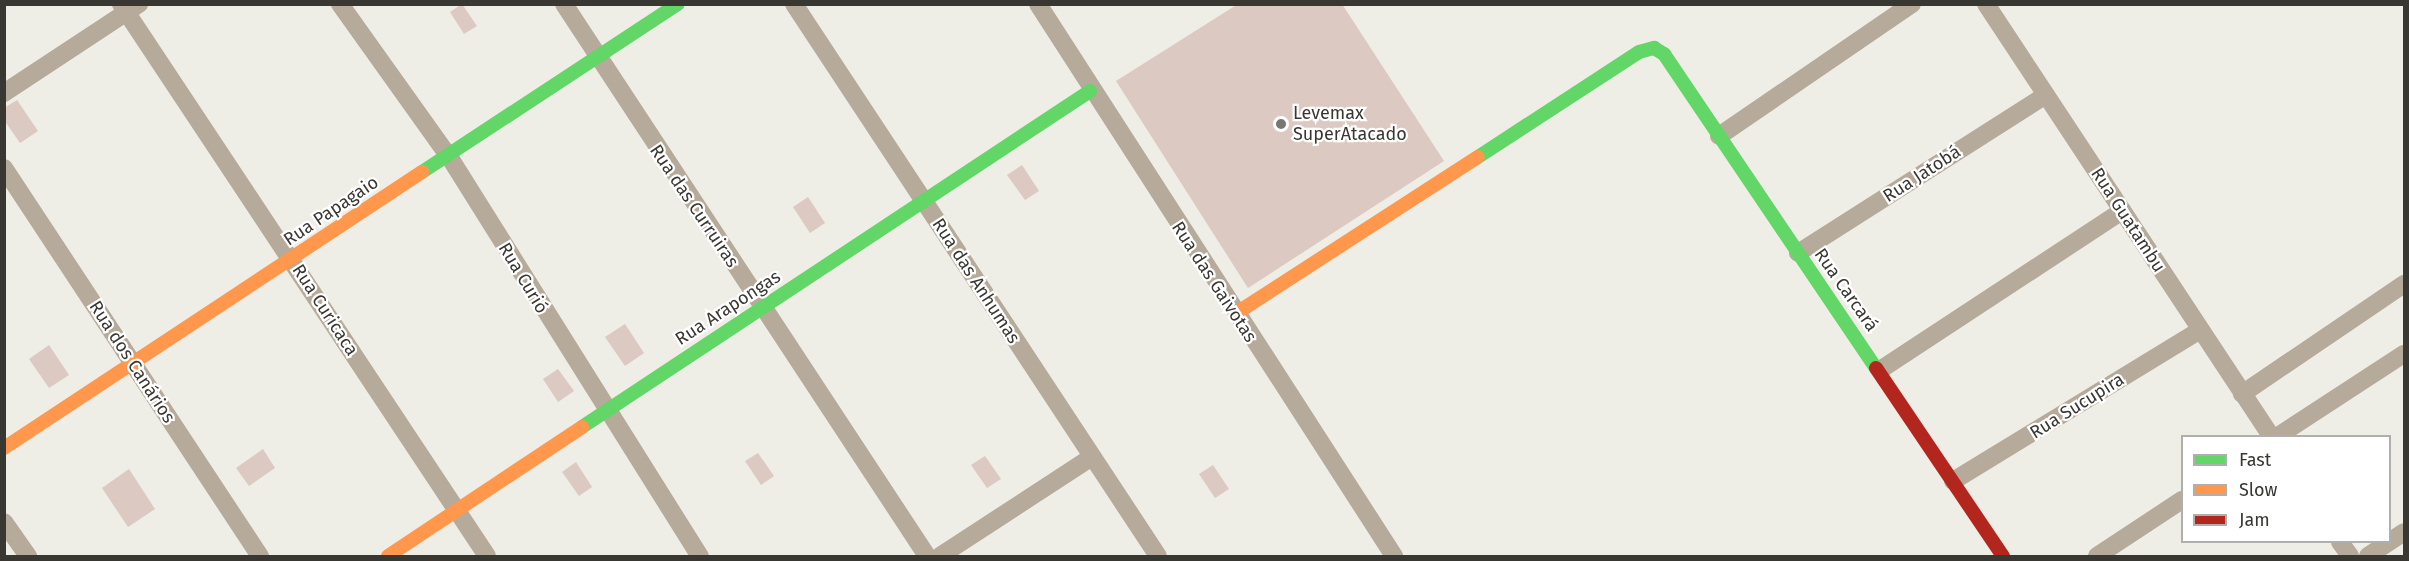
<!DOCTYPE html>
<html>
<head>
<meta charset="utf-8">
<style>
	body { margin:0 }
	#map { position:relative; width:2409px; height:561px; overflow:hidden; background:#eeede6; font-family:"Fira Sans",sans-serif }
	div>[style] { position:absolute }
	[style*='--x'] { left:calc(var(--x)*1px); top:calc(var(--y)*1px); width:calc(var(--w)*1px); rotate:calc(var(--a)*1deg) }
	.building>* { inset:0; background:#dcc9c1 }
	.street>* { height:18px; margin:-9px; padding:0 9px; transform-origin:9px; border-radius:9px; background:#b6aa9a }
	.fast>* { height:14px; margin:-7px; padding:0 7px; transform-origin:7px; border-radius:7px; background:#63d668 }
	.slow>* { height:14px; margin:-7px; padding:0 7px; transform-origin:7px; border-radius:7px; background:#ff974d }
	.jam>* { height:14px; margin:-7px; padding:0 7px; transform-origin:7px; border-radius:7px; background:#b3261e }
	.dots>* { width:16px; height:16px; translate:-50% -50%; box-sizing:border-box; border:3px solid #fff; border-radius:50% }
	span { translate:-50% -50%; white-space:nowrap; text-align:center; line-height:1.15; -webkit-text-stroke:4.5px #fff; paint-order:stroke }
	.poi-label { font-size:18px; color:#383732 }
	.left { translate:0 -50%; text-align:left }
	.street-label { font-size:18px; color:#383732 }
	.frame { position:absolute; inset:0; border:6px solid #383732; pointer-events:none }
	.legend { position:absolute; left:2181px; top:435px; width:210px; height:108px; box-sizing:border-box; background:#fff; border:2px solid #afafad; margin:0; padding:8px 10px; list-style:none; font-size:18px; color:#383732 }
	.legend li { display:flex; align-items:center; gap:12px; height:30px }
	.legend b { width:30px; border:2px solid #afafad }
</style>
</head>
<body>
<div id="map">
	<div class="building">
		<i style="clip-path:polygon(462px 4px,477px 26px,464px 34px,450px 12px)"></i>
		<i style="clip-path:polygon(1238px 4px,1342px 4px,1444px 161px,1248px 288px,1116px 81px)"></i>
		<i style="clip-path:polygon(17px 100px,38px 131px,20px 143px,4px 120px,4px 108px)"></i>
		<i style="clip-path:polygon(1022px 165px,1039px 191px,1025px 200px,1007px 175px)"></i>
		<i style="clip-path:polygon(808px 197px,825px 223px,810px 233px,793px 207px)"></i>
		<i style="clip-path:polygon(625px 324px,644px 353px,625px 366px,605px 337px)"></i>
		<i style="clip-path:polygon(49px 345px,69px 375px,49px 388px,29px 359px)"></i>
		<i style="clip-path:polygon(558px 369px,574px 391px,558px 402px,543px 379px)"></i>
		<i style="clip-path:polygon(263px 449px,275px 468px,249px 486px,236px 468px)"></i>
		<i style="clip-path:polygon(758px 453px,774px 476px,761px 485px,745px 461px)"></i>
		<i style="clip-path:polygon(985px 456px,1001px 479px,987px 488px,971px 465px)"></i>
		<i style="clip-path:polygon(576px 462px,592px 487px,579px 496px,562px 472px)"></i>
		<i style="clip-path:polygon(1213px 465px,1229px 489px,1215px 498px,1199px 474px)"></i>
		<i style="clip-path:polygon(129px 469px,155px 509px,128px 527px,102px 488px)"></i>
	</div>
	<div class="street">
		<i style="--x:121;--y:4;--w:662;--a:56.45"></i>
		<i style="--x:340;--y:4;--w:189;--a:54.5"></i>
		<i style="--x:450;--y:158;--w:470;--a:57.9"></i>
		<i style="--x:564;--y:4;--w:661;--a:56.67"></i>
		<i style="--x:794;--y:4;--w:661;--a:56.6"></i>
		<i style="--x:1038;--y:4;--w:657;--a:57.18"></i>
		<i style="--x:1986;--y:4;--w:518;--a:56.59"></i>
		<i style="--x:4;--y:93;--w:162;--a:-33.4"></i>
		<i style="--x:1719;--y:136;--w:234;--a:-34.4"></i>
		<i style="--x:4;--y:168;--w:465;--a:56.6"></i>
		<i style="--x:1798;--y:253;--w:294;--a:-32.5"></i>
		<i style="--x:1880;--y:370;--w:290;--a:-33.3"></i>
		<i style="--x:2242;--y:394;--w:196;--a:-34.2"></i>
		<i style="--x:2278;--y:436;--w:150;--a:-33.1"></i>
		<i style="--x:1953;--y:481;--w:289;--a:-31.4"></i>
		<i style="--x:4;--y:522;--w:42;--a:54.8"></i>
		<i style="--x:2340;--y:542;--w:17;--a:54"></i>
		<i style="--x:940;--y:556;--w:181;--a:-33.1"></i>
		<i style="--x:2097;--y:556;--w:102;--a:-33.4"></i>
		<i style="--x:2368;--y:556;--w:43;--a:-33.7"></i>
	</div>
	<div class="fast">
		<i style="--x:1478;--y:157;--w:192;--a:-33.1"></i>
		<i style="--x:1639;--y:52;--w:16;--a:-15"></i>
		<i style="--x:1654;--y:48;--w:12;--a:31"></i>
		<i style="--x:1664;--y:54;--w:379;--a:56"></i>
		<i style="--x:422;--y:172;--w:306;--a:-33.3"></i>
		<i style="--x:582;--y:427;--w:609;--a:-33.48"></i>
	</div>
	<div class="slow">
		<i style="--x:1235;--y:314;--w:289;--a:-32.9"></i>
		<i style="--x:4;--y:448;--w:501;--a:-33.44"></i>
		<i style="--x:388;--y:556;--w:233;--a:-33.6"></i>
	</div>
	<div class="jam">
		<i style="--x:1876;--y:368;--w:227;--a:56"></i>
	</div>
	<div class="dots">
		<i style="left:1281px;top:124px;background:#787771"></i>
	</div>
	<div class="poi-label">
		<span class="left" style="left:1293px;top:124px">Levemax<br>SuperAtacado</span>
	</div>
	<div class="street-label">
		<span style="left:1922px;top:174px;rotate:-33deg">Rua Jatobá</span>
		<span style="left:694px;top:206px;rotate:56deg">Rua das Curruiras</span>
		<span style="left:331px;top:211px;rotate:-34deg">Rua Papagaio</span>
		<span style="left:2128px;top:220px;rotate:57deg">Rua Guatambu</span>
		<span style="left:523px;top:278px;rotate:59deg">Rua Curió</span>
		<span style="left:976px;top:281px;rotate:57deg">Rua das Anhumas</span>
		<span style="left:1214px;top:282px;rotate:57deg">Rua das Gaivotas</span>
		<span style="left:1846px;top:290px;rotate:55deg">Rua Carcará</span>
		<span style="left:728px;top:308px;rotate:-33deg">Rua Arapongas</span>
		<span style="left:325px;top:310px;rotate:57deg">Rua Curicaca</span>
		<span style="left:132px;top:362px;rotate:57deg">Rua dos Canários</span>
		<span style="left:2077px;top:406px;rotate:-32deg">Rua Sucupira</span>
	</div>
	<div class="frame"></div>
	<ul class="legend">
	<li><b style="height:8px;background:#63d668"></b>Fast</li>
	<li><b style="height:8px;background:#ff974d"></b>Slow</li>
	<li><b style="height:8px;background:#b3261e"></b>Jam</li>
	</ul>
</div>
</body>
</html>
